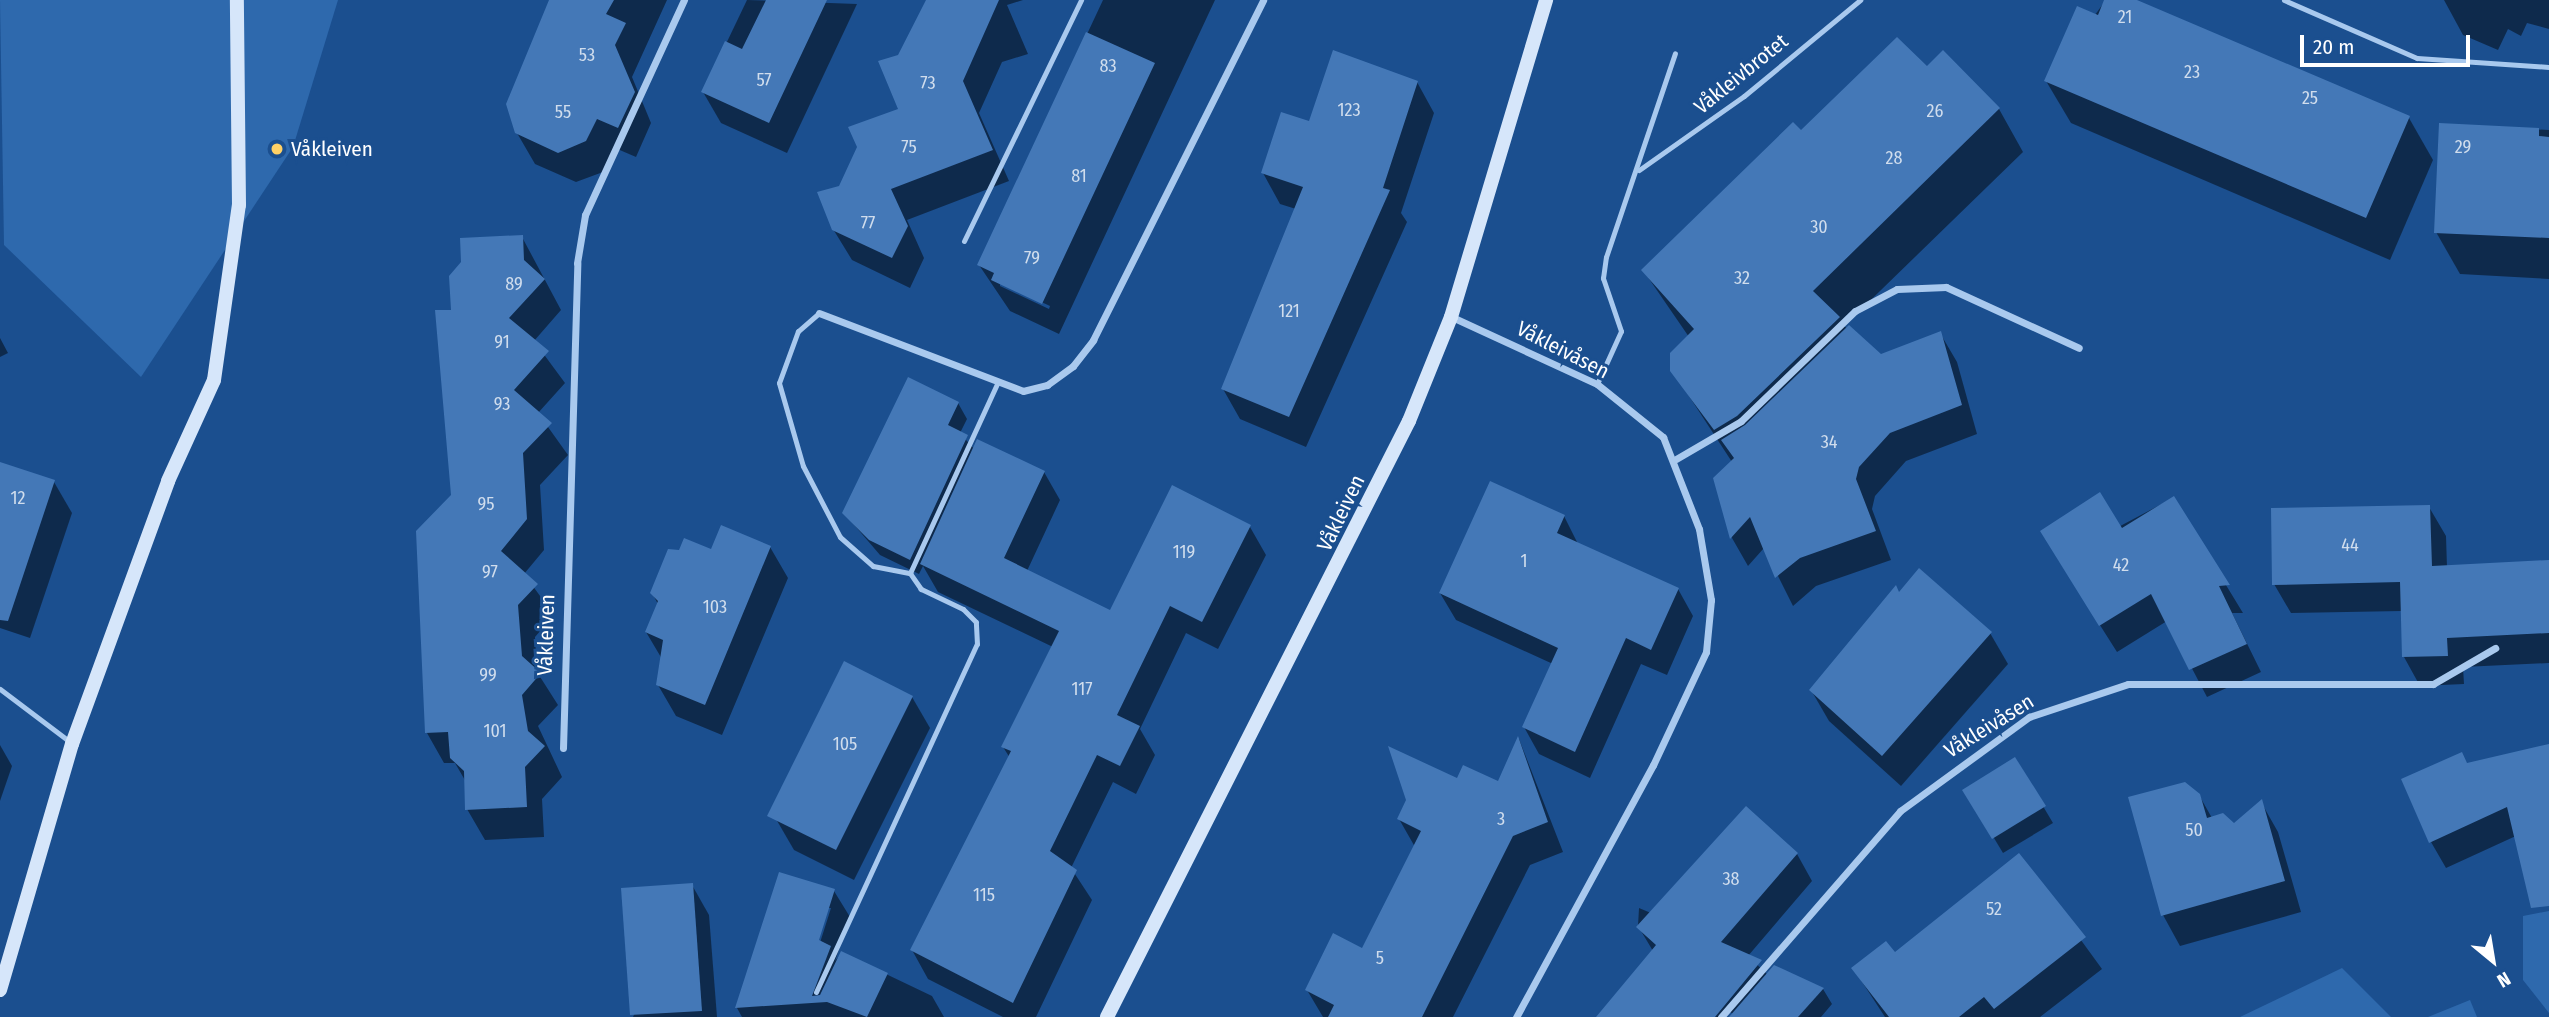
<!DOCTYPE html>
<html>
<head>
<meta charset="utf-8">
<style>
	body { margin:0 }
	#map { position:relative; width:2549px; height:1017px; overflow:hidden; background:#1b4f8f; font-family:"Fira Sans Condensed",sans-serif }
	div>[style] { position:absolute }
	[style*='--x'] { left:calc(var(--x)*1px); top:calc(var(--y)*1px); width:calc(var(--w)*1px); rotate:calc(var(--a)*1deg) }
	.green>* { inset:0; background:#2e69ad }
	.shadow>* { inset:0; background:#0007 }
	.building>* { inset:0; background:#4478b7 }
	.lane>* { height:5px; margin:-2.5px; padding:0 2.5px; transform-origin:2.5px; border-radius:2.5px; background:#a9c9ee }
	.street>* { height:7px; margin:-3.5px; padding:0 3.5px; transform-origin:3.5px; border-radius:3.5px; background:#a9c9ee }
	.secondary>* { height:14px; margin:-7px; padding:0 7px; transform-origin:7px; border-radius:7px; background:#d6e6fa }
	.dots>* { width:19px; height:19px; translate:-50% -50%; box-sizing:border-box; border:4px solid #1b4f8f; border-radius:50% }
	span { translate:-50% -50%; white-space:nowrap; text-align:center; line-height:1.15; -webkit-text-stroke:6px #1b4f8f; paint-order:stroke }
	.number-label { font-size:18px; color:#d0dded }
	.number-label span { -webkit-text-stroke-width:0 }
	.street-label { font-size:21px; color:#fff }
	.poi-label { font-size:21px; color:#fff }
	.left { translate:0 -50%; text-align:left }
	.north { position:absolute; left:2458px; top:926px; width:70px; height:70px; -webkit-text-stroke:5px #1b4f8f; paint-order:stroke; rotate:150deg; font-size:19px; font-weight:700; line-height:28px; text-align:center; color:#fff }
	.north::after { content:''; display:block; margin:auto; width:24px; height:32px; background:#fff; clip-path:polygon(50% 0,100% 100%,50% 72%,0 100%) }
	.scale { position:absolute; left:2300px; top:35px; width:170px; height:32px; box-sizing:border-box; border:4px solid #fff; border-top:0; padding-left:9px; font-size:21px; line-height:24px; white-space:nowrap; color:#fff; -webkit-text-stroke:5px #1b4f8f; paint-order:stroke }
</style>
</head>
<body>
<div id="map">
	<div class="green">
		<i style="clip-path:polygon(0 0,338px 0,293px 147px,141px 377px,4px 245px)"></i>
		<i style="clip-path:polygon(2549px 911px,2549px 1013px,2523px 980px,2523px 916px)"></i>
		<i style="clip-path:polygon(2342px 968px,2391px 1017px,2240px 1017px)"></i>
		<i style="clip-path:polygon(2470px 1000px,2477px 1017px,2428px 1017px)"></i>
	</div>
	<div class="shadow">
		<i style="clip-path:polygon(551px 0,667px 0,632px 77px,651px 123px,636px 157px,615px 148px,603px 172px,576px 182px,535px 164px,517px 133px)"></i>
		<i style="clip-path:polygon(747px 0,857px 4px,787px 153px,721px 123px,703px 92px)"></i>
		<i style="clip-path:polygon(927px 0,1023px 0,1007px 5px,1028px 54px,1002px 62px,979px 113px,1009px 181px,907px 220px,924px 258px,910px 288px,852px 260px,833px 229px,840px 187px,900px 110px,899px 57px)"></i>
		<i style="clip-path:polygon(evenodd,1103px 0,1215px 0,1059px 334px,1010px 311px,979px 265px,1103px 0,1000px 283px,1050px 306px,1049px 309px,1000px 286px,1000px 283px)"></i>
		<i style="clip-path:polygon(2106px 0,2133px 0,2409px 118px,2433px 160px,2390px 260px,2071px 123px,2046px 81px)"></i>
		<i style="clip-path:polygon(2444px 0,2549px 0,2549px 29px,2527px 23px,2521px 36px,2508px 29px,2498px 50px,2463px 35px)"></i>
		<i style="clip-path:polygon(1943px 52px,1999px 109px,2023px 152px,1844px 326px,1881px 356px,1940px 333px,1957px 362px,1977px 434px,1906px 461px,1875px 496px,1872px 509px,1891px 560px,1816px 586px,1793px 606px,1764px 548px,1748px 566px,1732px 538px,1715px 479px,1732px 462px,1672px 370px,1689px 337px,1643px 270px,1801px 133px,1927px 68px)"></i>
		<i style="clip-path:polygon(1417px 82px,1434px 113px,1401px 213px,1407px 222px,1306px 447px,1240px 419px,1223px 389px,1296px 209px,1280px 204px,1263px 173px,1310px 123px)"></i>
		<i style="clip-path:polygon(2441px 125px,2549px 130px,2549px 279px,2460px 274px,2436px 232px)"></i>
		<i style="clip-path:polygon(522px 237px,561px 310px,534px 341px,565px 383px,538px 413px,568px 455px,540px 485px,544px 550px,524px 574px,554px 615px,535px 637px,537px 672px,558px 705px,538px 726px,562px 777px,542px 799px,544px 837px,485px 840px,467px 809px,466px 782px,455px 763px,444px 763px,427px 733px,453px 496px,453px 311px)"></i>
		<i style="clip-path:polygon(0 338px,8px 353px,0 357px)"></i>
		<i style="clip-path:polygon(958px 403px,967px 419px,960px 433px,975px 450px,1044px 472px,1060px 500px,1027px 571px,1111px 612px,1250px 527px,1266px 555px,1218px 649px,1186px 633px,1140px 729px,1155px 755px,1136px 794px,1113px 782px,1071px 868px,1092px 900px,1036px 1017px,1003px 1017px,928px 979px,912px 950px,1010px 758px,1003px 747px,1053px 647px,938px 592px,923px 566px,919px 574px,880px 555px,844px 513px)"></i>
		<i style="clip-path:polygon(0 463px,54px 482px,72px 513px,30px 638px,0 628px)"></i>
		<i style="clip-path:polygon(2173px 498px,2243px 613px,2232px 613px,2261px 672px,2207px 697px,2167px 621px,2117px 652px,2058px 559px)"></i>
		<i style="clip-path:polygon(2429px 507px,2446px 536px,2447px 567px,2549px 562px,2549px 663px,2463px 667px,2464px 684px,2420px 686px,2404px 657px,2402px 611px,2291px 613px,2274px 584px)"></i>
		<i style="clip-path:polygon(1564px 516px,1578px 544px,1678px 589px,1693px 616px,1667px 675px,1641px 664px,1590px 778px,1539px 754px,1524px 727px,1553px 664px,1456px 620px,1440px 593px)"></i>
		<i style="clip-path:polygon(770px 547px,788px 578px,722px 735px,676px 716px,658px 685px,662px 659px,646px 632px,658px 604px,652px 593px)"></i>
		<i style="clip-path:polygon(1990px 633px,2008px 664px,1901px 786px,1829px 721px,1811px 690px)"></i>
		<i style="clip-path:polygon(912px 697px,930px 728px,854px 880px,794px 850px,776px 819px)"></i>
		<i style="clip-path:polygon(1519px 739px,1563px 852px,1530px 865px,1453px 1017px,1323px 1017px,1307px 990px,1363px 950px,1415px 847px,1399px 819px,1458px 781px,1499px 783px)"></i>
		<i style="clip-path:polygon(0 745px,12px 766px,0 801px)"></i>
		<i style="clip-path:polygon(2549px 745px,2549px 850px,2518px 835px,2446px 868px,2431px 842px,2468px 765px)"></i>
		<i style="clip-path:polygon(2015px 759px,2053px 823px,2003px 853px,1965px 790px)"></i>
		<i style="clip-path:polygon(2199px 795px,2212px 818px,2234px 825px,2261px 802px,2278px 832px,2301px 912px,2180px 946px,2163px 915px)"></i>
		<i style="clip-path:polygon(1746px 808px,1797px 854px,1812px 881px,1748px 956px,1768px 975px,1774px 968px,1823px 989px,1832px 1004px,1821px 1017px,1736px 1017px,1727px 1009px,1721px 1017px,1598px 1017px,1653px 951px,1638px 926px,1639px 908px,1651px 913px)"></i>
		<i style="clip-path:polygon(2019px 855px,2102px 969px,2040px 1017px,1885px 1017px,1853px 968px,1895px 954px)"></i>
		<i style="clip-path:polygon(evenodd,780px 874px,834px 891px,850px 917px,835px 961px,842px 953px,932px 996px,944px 1017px,742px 1017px,737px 1008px,780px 874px,827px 908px,831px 908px,818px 949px,815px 948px,827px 908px)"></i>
		<i style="clip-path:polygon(692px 885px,709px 915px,717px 1017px,633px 1017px)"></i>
	</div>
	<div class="building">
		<i style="clip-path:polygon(549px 0,614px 0,606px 14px,626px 23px,615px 45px,635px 92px,618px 128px,597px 119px,586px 141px,558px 153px,515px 133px,506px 104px)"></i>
		<i style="clip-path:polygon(766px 0,827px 0,769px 123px,701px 92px,725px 41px,742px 49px)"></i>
		<i style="clip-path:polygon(926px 0,999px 0,963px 81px,993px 150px,891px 189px,908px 226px,892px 258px,832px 230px,817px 192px,839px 186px,857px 147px,848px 127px,898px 109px,878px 61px,898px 55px)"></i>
		<i style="clip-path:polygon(2104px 0,2137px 0,2410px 116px,2366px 218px,2044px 81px,2077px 6px,2098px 15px)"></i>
		<i style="clip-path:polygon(1086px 32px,1155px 63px,1042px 304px,991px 280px,994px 273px,977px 265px)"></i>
		<i style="clip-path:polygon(1897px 37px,1927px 66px,1943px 50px,2000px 108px,1813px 291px,1840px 317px,1737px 416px,1714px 430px,1670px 371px,1670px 353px,1694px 329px,1641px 270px,1793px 122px,1801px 130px)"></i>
		<i style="clip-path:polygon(1333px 50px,1418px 81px,1383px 188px,1390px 190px,1289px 417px,1221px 389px,1303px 187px,1261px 173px,1281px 112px,1309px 121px)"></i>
		<i style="clip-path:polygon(2439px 123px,2539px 128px,2539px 136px,2549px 137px,2549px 238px,2434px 233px)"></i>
		<i style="clip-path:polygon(523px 235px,524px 260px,545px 279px,509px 318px,549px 351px,514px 390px,552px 423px,523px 453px,527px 519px,501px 551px,538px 584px,518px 605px,522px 656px,541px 673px,522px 695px,528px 731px,545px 746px,525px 767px,527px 807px,465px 810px,464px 771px,450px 758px,448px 732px,425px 733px,416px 531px,451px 495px,435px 310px,451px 310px,449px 276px,461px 262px,460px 238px)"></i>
		<i style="clip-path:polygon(1849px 325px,1881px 354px,1941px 331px,1962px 405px,1890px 433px,1859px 467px,1856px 479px,1876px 531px,1800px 558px,1775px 578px,1750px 517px,1730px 539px,1713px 478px,1734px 458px,1721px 440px,1745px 425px)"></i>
		<i style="clip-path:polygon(908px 377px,959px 402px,948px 425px,968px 435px,910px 560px,869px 540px,842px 513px)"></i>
		<i style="clip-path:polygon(977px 439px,1045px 471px,1004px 558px,1110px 610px,1172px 485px,1251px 525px,1202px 622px,1170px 606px,1117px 715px,1140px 726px,1120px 766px,1097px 755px,1050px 851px,1077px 870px,1013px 1003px,910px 950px,1011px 751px,1001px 747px,1059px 631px,920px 564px)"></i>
		<i style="clip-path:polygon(0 462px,55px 480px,8px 621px,0 620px)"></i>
		<i style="clip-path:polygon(1490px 481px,1565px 515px,1557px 533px,1679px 588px,1651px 650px,1626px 638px,1575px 752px,1522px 727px,1558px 648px,1439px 593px)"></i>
		<i style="clip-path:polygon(2100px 492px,2122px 528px,2174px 496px,2230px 585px,2219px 586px,2247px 644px,2189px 670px,2151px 594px,2099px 626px,2040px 531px)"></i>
		<i style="clip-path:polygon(2430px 505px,2432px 566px,2549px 560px,2549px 633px,2447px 638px,2448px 656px,2402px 657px,2400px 582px,2272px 585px,2271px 508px)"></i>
		<i style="clip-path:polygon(721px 525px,771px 546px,705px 705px,656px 685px,663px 640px,645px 632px,658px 601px,650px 593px,668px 549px,679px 550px,684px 538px,711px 549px)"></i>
		<i style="clip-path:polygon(1919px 568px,1992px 632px,1882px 756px,1809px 690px,1896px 585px,1899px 592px)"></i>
		<i style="clip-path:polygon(844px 661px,913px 696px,836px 850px,767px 816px)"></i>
		<i style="clip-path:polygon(1518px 736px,1548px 822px,1513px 836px,1422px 1017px,1328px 1017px,1334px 1005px,1305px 990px,1333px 933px,1362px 948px,1421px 831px,1397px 819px,1406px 800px,1388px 746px,1457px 778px,1463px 765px,1498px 781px)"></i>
		<i style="clip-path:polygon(2549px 744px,2549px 906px,2531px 908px,2507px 807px,2429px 843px,2401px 779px,2462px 752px,2467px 763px)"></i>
		<i style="clip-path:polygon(2015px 757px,2046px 806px,1992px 839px,1962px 790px)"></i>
		<i style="clip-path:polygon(2185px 782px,2200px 794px,2207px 818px,2223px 813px,2234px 823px,2262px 799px,2285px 881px,2161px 916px,2128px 797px)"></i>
		<i style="clip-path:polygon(1746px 806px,1798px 853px,1721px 942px,1762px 960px,1715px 1017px,1596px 1017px,1656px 945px,1636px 927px)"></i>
		<i style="clip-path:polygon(2019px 853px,2086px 937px,1994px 1009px,1984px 997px,1959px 1017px,1889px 1017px,1851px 968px,1886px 941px,1895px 952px)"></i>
		<i style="clip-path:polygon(779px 872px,835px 889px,819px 940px,831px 946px,812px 996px,820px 995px,841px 951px,888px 973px,867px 1017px,827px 1002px,735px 1008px)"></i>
		<i style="clip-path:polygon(693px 883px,702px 1011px,630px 1015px,621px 888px)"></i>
		<i style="clip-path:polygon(1774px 965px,1824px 988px,1798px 1017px,1729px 1017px)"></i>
	</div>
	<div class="lane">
		<i style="--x:2284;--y:0;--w:145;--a:23.6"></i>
		<i style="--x:2417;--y:58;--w:132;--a:3.9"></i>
		<i style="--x:1639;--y:170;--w:128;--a:-35.2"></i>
		<i style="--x:1744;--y:96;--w:151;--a:-39.6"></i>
		<i style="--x:964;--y:241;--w:268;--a:-64.1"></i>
		<i style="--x:819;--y:313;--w:28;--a:139"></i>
		<i style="--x:798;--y:331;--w:55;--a:110.1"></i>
		<i style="--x:779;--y:383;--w:86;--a:73.9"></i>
		<i style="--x:803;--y:466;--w:80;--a:62.5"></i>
		<i style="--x:840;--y:537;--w:44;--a:41.3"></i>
		<i style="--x:873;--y:566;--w:38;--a:11"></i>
		<i style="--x:1597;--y:384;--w:58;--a:-65.6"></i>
		<i style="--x:1621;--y:331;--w:56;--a:-108.8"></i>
		<i style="--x:1603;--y:278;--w:21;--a:-82"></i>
		<i style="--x:1606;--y:257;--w:215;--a:-71.3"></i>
		<i style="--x:0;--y:689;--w:88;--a:37.1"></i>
		<i style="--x:816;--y:992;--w:383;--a:-65.2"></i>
		<i style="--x:977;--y:644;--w:22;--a:-93"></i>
		<i style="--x:976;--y:622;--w:18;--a:-135"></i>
		<i style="--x:963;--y:609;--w:47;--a:-154.5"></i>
		<i style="--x:921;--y:589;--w:19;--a:-125"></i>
		<i style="--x:910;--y:573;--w:208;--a:-65.3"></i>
	</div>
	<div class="street">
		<i style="--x:819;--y:313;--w:218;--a:20.9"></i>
		<i style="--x:1023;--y:391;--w:25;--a:-14"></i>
		<i style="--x:1047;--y:385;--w:32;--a:-36"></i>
		<i style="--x:1073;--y:366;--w:33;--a:-52"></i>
		<i style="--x:1093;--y:340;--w:380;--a:-63.4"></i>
		<i style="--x:1452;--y:317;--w:160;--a:24.8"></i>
		<i style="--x:1597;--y:384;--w:85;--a:38.8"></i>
		<i style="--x:1663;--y:437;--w:99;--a:68.6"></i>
		<i style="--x:1699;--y:529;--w:72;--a:80.4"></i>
		<i style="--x:1711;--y:600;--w:52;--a:95.5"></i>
		<i style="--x:1706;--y:652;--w:125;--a:115.1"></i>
		<i style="--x:1653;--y:765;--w:287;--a:118.5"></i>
		<i style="--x:1676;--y:459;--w:75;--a:-30.3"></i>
		<i style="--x:1741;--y:421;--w:158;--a:-44"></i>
		<i style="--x:1855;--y:311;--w:47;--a:-27.6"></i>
		<i style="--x:1897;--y:289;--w:49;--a:-2.3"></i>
		<i style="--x:1946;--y:287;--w:146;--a:24.6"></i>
		<i style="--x:563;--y:748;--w:485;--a:-88.3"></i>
		<i style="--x:577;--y:263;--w:49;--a:-80.5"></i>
		<i style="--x:585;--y:215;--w:237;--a:-65.3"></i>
		<i style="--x:1721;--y:1017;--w:273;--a:-49"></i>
		<i style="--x:1900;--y:811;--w:160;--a:-36.1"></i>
		<i style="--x:2029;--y:717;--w:104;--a:-18.4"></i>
		<i style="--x:2128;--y:684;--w:305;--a:0"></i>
		<i style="--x:2433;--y:684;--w:72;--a:-30.1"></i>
	</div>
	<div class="secondary">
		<i style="--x:0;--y:990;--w:256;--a:-73.7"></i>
		<i style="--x:72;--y:744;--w:280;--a:-69.9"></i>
		<i style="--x:168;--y:481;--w:111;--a:-65.5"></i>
		<i style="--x:214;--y:380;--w:177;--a:-81.9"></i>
		<i style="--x:239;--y:205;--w:205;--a:-90.6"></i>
		<i style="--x:1107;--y:1017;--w:668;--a:-63.13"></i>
		<i style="--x:1409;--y:421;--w:112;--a:-68"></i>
		<i style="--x:1451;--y:317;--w:331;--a:-73.3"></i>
	</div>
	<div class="dots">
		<i style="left:277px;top:149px;background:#ffd166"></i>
	</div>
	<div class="number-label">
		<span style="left:2125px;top:17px">21</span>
		<span style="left:587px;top:55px">53</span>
		<span style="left:1108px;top:66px">83</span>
		<span style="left:2192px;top:72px">23</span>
		<span style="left:764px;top:80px">57</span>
		<span style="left:928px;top:83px">73</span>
		<span style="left:2310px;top:98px">25</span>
		<span style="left:1349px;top:110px">123</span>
		<span style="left:1935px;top:111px">26</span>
		<span style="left:563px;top:112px">55</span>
		<span style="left:909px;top:147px">75</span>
		<span style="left:2463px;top:147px">29</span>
		<span style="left:1894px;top:158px">28</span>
		<span style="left:1079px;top:176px">81</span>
		<span style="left:868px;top:223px">77</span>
		<span style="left:1819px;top:227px">30</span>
		<span style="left:1032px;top:258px">79</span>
		<span style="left:1742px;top:278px">32</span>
		<span style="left:514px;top:284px">89</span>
		<span style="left:1289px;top:311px">121</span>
		<span style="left:502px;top:342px">91</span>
		<span style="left:502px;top:404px">93</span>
		<span style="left:1829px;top:442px">34</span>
		<span style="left:18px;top:498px">12</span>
		<span style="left:486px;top:504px">95</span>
		<span style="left:2350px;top:545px">44</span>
		<span style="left:1184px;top:552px">119</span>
		<span style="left:1524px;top:561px">1</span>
		<span style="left:2121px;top:565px">42</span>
		<span style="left:490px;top:572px">97</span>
		<span style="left:715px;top:607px">103</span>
		<span style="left:488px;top:675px">99</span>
		<span style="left:1082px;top:689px">117</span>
		<span style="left:495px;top:731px">101</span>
		<span style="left:845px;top:744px">105</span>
		<span style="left:1501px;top:819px">3</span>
		<span style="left:2194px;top:830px">50</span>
		<span style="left:1731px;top:879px">38</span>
		<span style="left:984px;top:895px">115</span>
		<span style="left:1994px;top:909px">52</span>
		<span style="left:1380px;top:958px">5</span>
	</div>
	<div class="street-label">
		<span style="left:1741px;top:74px;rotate:-39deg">Våkleivbrotet</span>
		<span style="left:1563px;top:350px;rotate:27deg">Våkleivåsen</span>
		<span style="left:1341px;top:513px;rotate:-64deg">Våkleiven</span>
		<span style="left:546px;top:635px;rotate:-88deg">Våkleiven</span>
		<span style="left:1989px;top:726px;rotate:-32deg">Våkleivåsen</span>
	</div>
	<div class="poi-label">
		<span class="left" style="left:291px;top:149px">Våkleiven</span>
	</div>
	<div class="north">N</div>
	<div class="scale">20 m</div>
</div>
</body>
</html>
